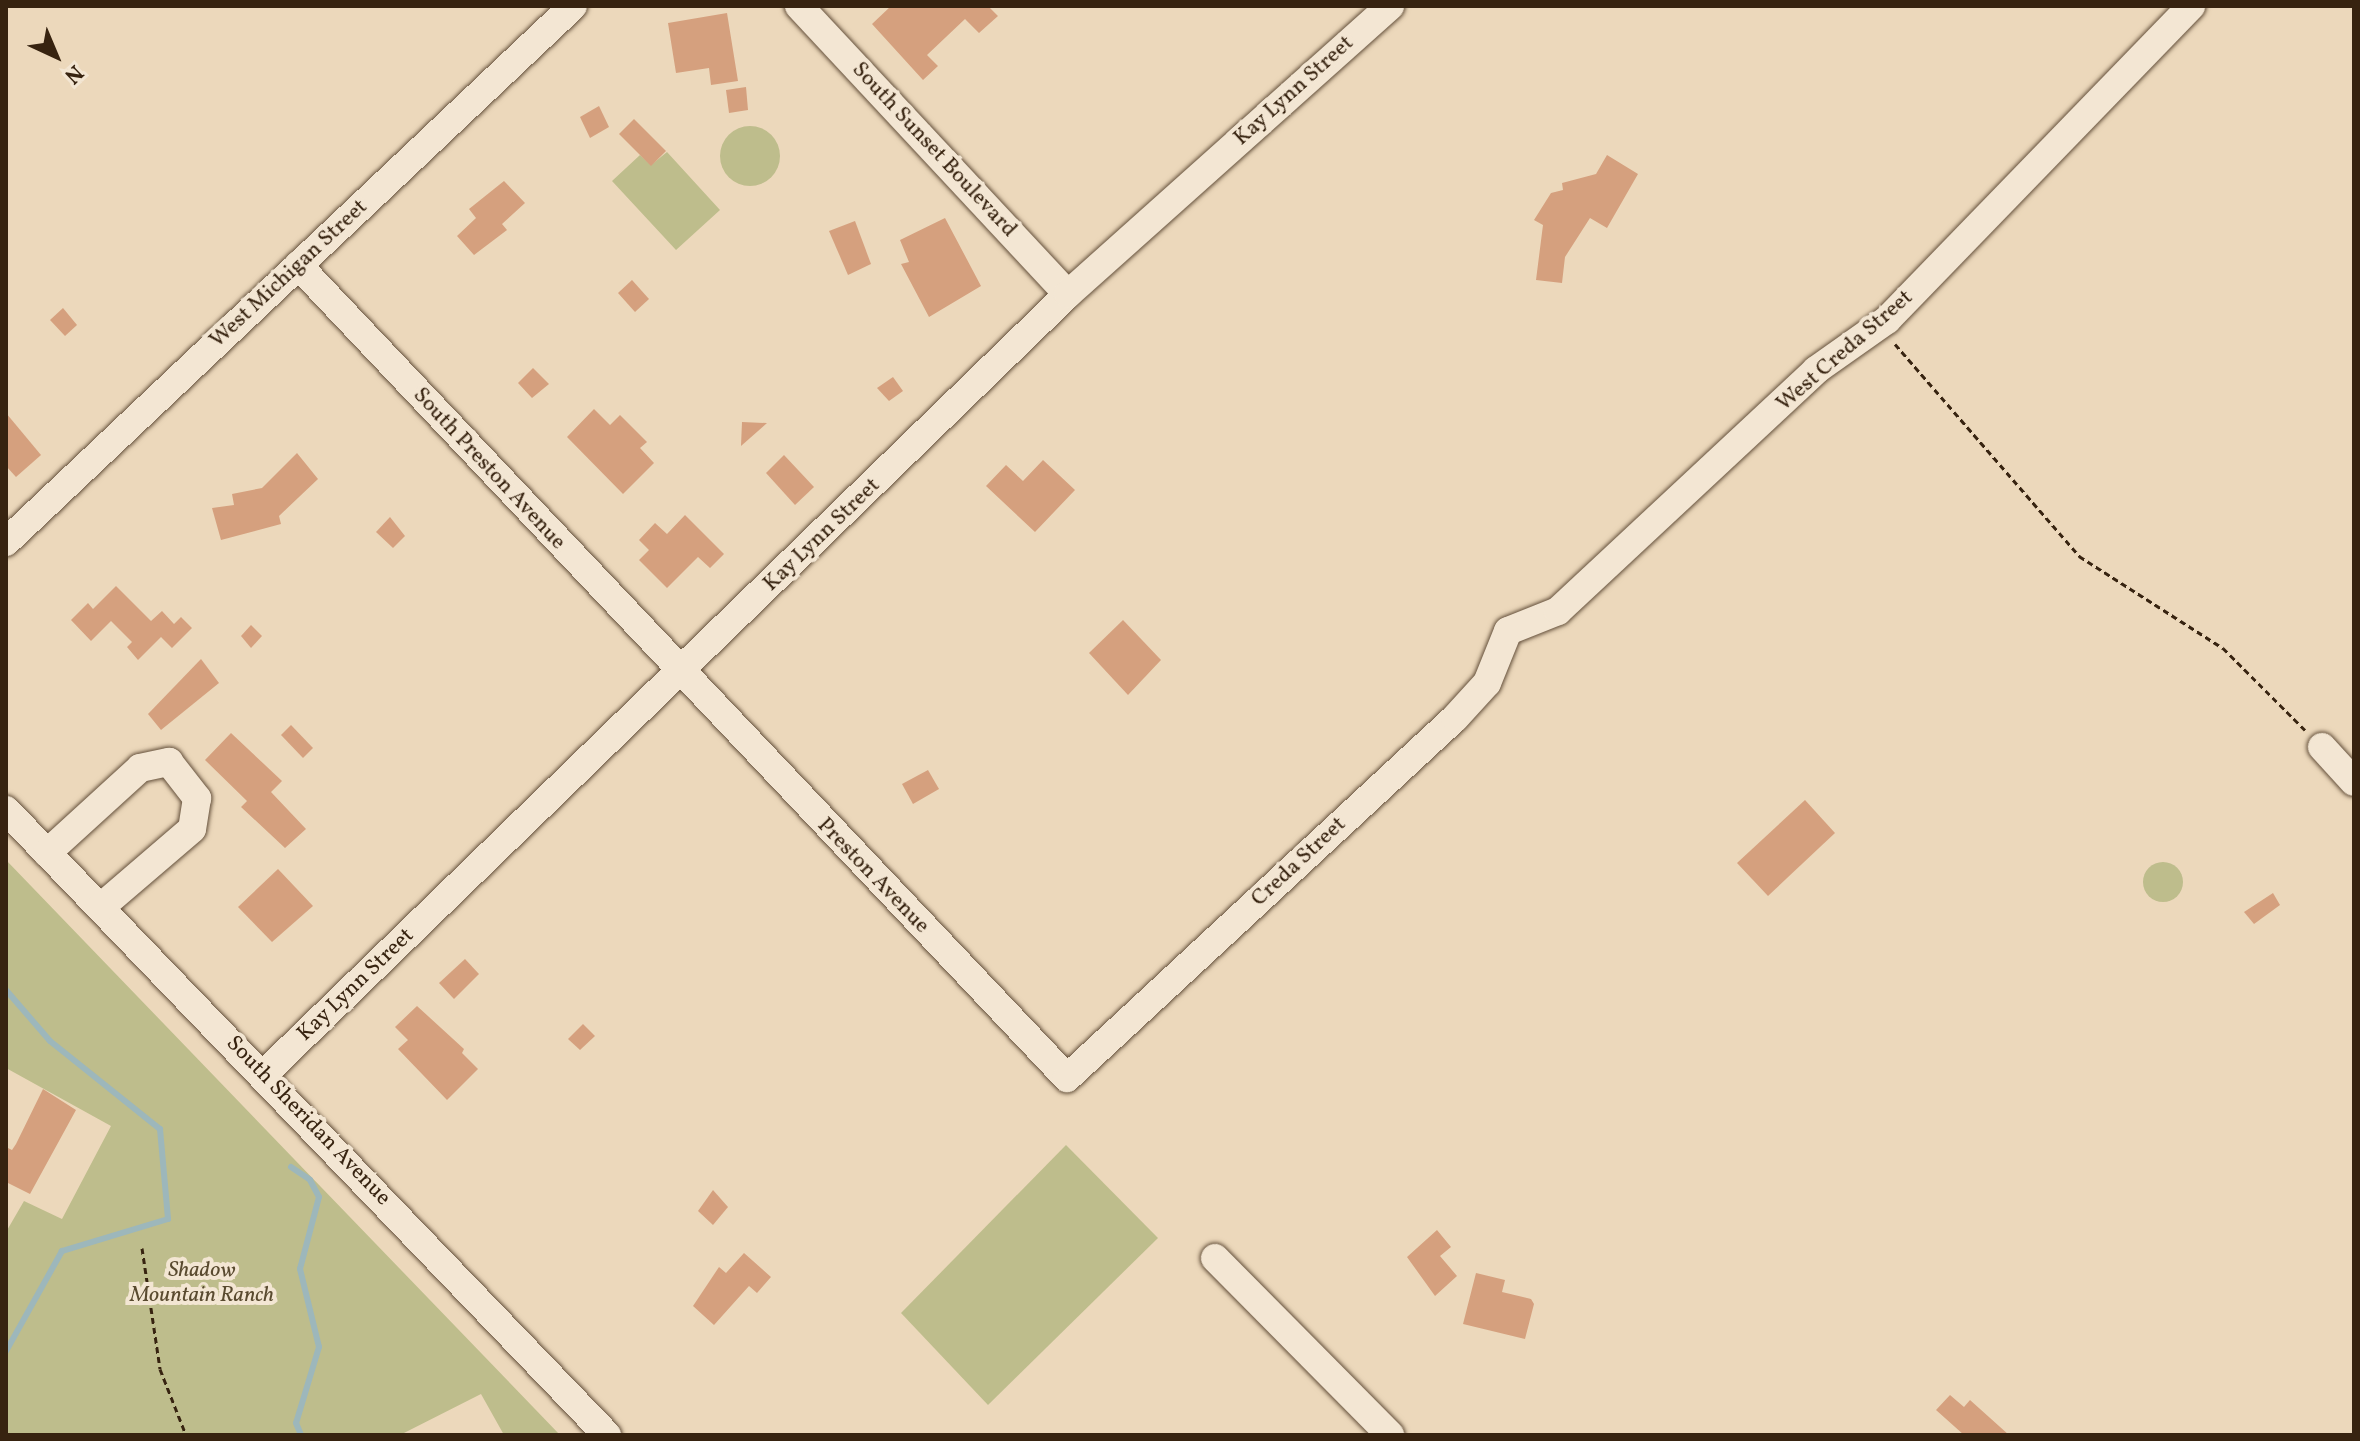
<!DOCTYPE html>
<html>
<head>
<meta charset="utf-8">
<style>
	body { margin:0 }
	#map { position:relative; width:2360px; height:1441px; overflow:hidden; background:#ecd8bb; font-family:Vollkorn,serif }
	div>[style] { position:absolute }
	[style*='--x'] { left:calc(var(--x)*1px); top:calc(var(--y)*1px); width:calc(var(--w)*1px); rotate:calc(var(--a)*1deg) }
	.green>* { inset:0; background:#bebd8c }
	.round { border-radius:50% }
	.stream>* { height:6px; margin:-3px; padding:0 3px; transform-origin:3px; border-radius:3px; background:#9db7bb }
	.building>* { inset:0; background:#d5a07e }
	.path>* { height:3px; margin-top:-1.5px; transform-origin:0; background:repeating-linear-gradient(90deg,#372310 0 6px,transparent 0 10px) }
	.roads { filter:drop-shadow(0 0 2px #64503b) drop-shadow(0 0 2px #64503b) }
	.minor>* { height:28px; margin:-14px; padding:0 14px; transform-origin:14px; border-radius:14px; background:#f3e6d3 }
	span { translate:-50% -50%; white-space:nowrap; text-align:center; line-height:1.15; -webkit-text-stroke:8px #f3e6d3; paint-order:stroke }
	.street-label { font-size:22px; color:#372310 }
	.park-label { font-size:22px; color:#594a2f; font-style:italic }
	.frame { position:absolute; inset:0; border:8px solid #372310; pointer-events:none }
	.north { position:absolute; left:16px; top:16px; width:80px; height:80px; -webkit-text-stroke:6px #f3e6d3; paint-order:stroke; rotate:136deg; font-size:22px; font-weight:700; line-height:32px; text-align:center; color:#372310 }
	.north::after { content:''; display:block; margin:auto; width:28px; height:36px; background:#372310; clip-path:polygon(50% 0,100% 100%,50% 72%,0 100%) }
</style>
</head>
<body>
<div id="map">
	<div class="green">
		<i class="round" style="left:720px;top:126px;width:60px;height:60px"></i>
		<i style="clip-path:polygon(667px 152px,720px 210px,676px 250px,612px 181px,640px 155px,651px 165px)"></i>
		<i style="clip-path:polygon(6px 860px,560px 1435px,504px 1435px,481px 1394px,400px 1435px,6px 1435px,6px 1232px,24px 1201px,62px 1219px,111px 1126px,6px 1068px)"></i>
		<i class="round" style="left:2143px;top:862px;width:40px;height:40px"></i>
		<i style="clip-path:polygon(1066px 1145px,1158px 1238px,988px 1405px,901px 1313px)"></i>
	</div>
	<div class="stream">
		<i style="--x:6;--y:990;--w:67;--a:49.2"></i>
		<i style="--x:50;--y:1041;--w:141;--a:38.7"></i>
		<i style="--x:160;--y:1129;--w:90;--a:84.9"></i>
		<i style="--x:168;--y:1219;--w:111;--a:163.2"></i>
		<i style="--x:62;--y:1251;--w:115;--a:119.2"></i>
		<i style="--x:291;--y:1167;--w:23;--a:34"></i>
		<i style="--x:310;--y:1180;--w:19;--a:62"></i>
		<i style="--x:319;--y:1197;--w:74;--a:104.8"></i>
		<i style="--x:300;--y:1269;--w:80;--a:76.3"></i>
		<i style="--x:319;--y:1347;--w:79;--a:106.8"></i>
		<i style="--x:296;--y:1423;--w:13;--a:67"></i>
	</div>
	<div class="building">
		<i style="clip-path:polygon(891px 6px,988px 6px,998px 16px,979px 33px,965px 19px,927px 55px,938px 66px,923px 80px,872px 24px)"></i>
		<i style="clip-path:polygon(727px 13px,738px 81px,711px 85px,709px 68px,676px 73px,668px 23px)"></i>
		<i style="clip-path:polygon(746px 87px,748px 110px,729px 113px,726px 90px)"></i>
		<i style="clip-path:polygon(599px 106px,609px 127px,590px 138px,580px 117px)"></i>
		<i style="clip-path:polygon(634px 119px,666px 151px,651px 166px,619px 134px)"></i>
		<i style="clip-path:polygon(1607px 155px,1638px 174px,1607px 228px,1590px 218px,1565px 257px,1562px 283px,1536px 280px,1543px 225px,1534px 220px,1551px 193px,1563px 190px,1562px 183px,1596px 174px)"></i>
		<i style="clip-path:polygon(504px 181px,525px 203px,502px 224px,507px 230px,474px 255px,457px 236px,476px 218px,469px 209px)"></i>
		<i style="clip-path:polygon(945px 218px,981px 286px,929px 317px,901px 264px,909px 262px,900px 240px)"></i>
		<i style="clip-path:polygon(855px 221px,871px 264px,848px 275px,829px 231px)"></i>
		<i style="clip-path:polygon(632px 280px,649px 299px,635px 312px,618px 293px)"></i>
		<i style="clip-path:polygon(63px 308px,77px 325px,65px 336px,50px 320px)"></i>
		<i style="clip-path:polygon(533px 368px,549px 384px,532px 398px,518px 383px)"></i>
		<i style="clip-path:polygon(893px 377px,903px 391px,889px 401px,877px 388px)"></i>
		<i style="clip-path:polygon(594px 409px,610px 425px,620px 415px,647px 442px,640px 448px,654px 463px,623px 494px,567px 437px)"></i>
		<i style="clip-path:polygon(6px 413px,41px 455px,16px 477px,6px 466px)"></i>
		<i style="clip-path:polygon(742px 422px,767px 423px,741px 446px)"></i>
		<i style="clip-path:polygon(297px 453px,318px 479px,279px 516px,281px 524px,221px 540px,212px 508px,234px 505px,232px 494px,262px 488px)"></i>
		<i style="clip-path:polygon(784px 455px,814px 487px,795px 505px,766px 473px)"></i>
		<i style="clip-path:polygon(1043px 460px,1075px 490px,1035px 532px,986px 486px,1006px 465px,1023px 481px)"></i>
		<i style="clip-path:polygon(685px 515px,724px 554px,710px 568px,698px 557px,667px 588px,639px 560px,649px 550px,639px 540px,655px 523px,667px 534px)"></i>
		<i style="clip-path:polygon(390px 517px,405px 536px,393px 548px,376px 532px)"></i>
		<i style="clip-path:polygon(116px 586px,151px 621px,162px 611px,174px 624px,181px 617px,192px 628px,172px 648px,161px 637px,138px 660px,127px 647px,132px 642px,111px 621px,91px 641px,71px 620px,88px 603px,93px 609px)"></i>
		<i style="clip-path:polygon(1123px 620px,1161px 660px,1128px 695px,1089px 653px)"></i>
		<i style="clip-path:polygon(251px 625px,262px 636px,251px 648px,241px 636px)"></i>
		<i style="clip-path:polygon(201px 659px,219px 683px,161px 730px,148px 714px)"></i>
		<i style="clip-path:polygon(291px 725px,313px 748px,303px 758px,281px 735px)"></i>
		<i style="clip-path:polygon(231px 733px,282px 781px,271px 792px,306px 829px,285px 848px,241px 807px,247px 801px,205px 760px)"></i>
		<i style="clip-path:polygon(928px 770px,939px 789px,913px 804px,902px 784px)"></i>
		<i style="clip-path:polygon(1805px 800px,1835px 833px,1768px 896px,1737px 863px)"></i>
		<i style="clip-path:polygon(278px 869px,313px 906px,272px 942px,238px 907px)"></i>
		<i style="clip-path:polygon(2273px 893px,2280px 905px,2254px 924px,2244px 912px)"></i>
		<i style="clip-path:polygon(465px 959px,479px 974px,454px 999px,439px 983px)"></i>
		<i style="clip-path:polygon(417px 1006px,464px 1049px,462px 1053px,478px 1069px,447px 1100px,398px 1049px,408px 1040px,395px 1027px)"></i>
		<i style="clip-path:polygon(583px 1024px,595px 1036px,580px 1050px,568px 1039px)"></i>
		<i style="clip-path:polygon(43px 1089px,76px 1110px,30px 1194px,6px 1182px,6px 1147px,12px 1150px,16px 1144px)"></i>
		<i style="clip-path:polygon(713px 1190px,728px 1207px,713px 1225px,698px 1211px)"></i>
		<i style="clip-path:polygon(1437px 1230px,1451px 1247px,1440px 1256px,1457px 1276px,1435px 1296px,1407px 1257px)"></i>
		<i style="clip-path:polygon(744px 1253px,771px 1277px,757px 1293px,749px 1286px,714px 1325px,693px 1306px,719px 1267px,726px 1273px)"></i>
		<i style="clip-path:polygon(1476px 1273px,1505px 1280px,1502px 1292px,1531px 1299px,1534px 1304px,1525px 1339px,1463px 1324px)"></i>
		<i style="clip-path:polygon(1950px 1395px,1964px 1407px,1970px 1400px,2009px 1435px,1964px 1435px,1936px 1410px)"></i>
	</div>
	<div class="path">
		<i style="--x:1895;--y:344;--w:281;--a:49"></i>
		<i style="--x:2079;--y:556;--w:171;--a:32.6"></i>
		<i style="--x:2223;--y:648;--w:116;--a:45"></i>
		<i style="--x:142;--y:1248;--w:122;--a:81.5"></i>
		<i style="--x:160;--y:1369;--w:71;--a:68.5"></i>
	</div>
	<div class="roads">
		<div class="minor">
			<i style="--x:799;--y:6;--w:394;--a:47"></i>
			<i style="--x:298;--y:265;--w:1119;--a:46.59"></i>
			<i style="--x:1067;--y:1078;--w:529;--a:-42.86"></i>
			<i style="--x:1455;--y:718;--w:47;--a:-47.6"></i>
			<i style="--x:1487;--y:683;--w:56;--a:-68"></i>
			<i style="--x:1508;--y:631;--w:54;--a:-21.8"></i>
			<i style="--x:1558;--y:611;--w:353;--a:-43"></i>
			<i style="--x:1816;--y:370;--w:87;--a:-35.2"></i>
			<i style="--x:1887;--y:320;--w:437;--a:-45.9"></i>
			<i style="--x:6;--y:542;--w:780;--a:-43.39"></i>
			<i style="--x:2322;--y:747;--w:47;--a:47.6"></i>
			<i style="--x:6;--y:810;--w:867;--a:46.12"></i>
			<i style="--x:47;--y:853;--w:126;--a:-42.4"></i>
			<i style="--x:140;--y:768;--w:30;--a:-12"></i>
			<i style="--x:169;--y:762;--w:46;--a:52.1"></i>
			<i style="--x:197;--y:798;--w:31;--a:99"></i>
			<i style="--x:192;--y:829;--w:120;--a:139.4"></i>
			<i style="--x:264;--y:1074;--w:1120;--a:-44.13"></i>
			<i style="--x:1068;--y:294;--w:432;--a:-41.8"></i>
			<i style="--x:1215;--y:1258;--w:249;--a:45.3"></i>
		</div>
	</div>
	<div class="street-label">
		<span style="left:1294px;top:91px;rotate:-42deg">Kay Lynn Street</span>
		<span style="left:934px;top:150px;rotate:47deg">South Sunset Boulevard</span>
		<span style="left:289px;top:274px;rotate:-43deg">West Michigan Street</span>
		<span style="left:1845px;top:351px;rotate:-41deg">West Creda Street</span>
		<span style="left:489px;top:469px;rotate:47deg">South Preston Avenue</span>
		<span style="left:822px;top:535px;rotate:-44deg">Kay Lynn Street</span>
		<span style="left:1299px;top:862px;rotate:-43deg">Creda Street</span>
		<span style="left:873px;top:876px;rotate:46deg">Preston Avenue</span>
		<span style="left:356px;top:985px;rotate:-44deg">Kay Lynn Street</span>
		<span style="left:308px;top:1121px;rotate:46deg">South Sheridan Avenue</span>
	</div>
	<div class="park-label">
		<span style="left:202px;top:1283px">Shadow<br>Mountain Ranch</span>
	</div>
	<div class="frame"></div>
	<div class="north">N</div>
</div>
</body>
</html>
